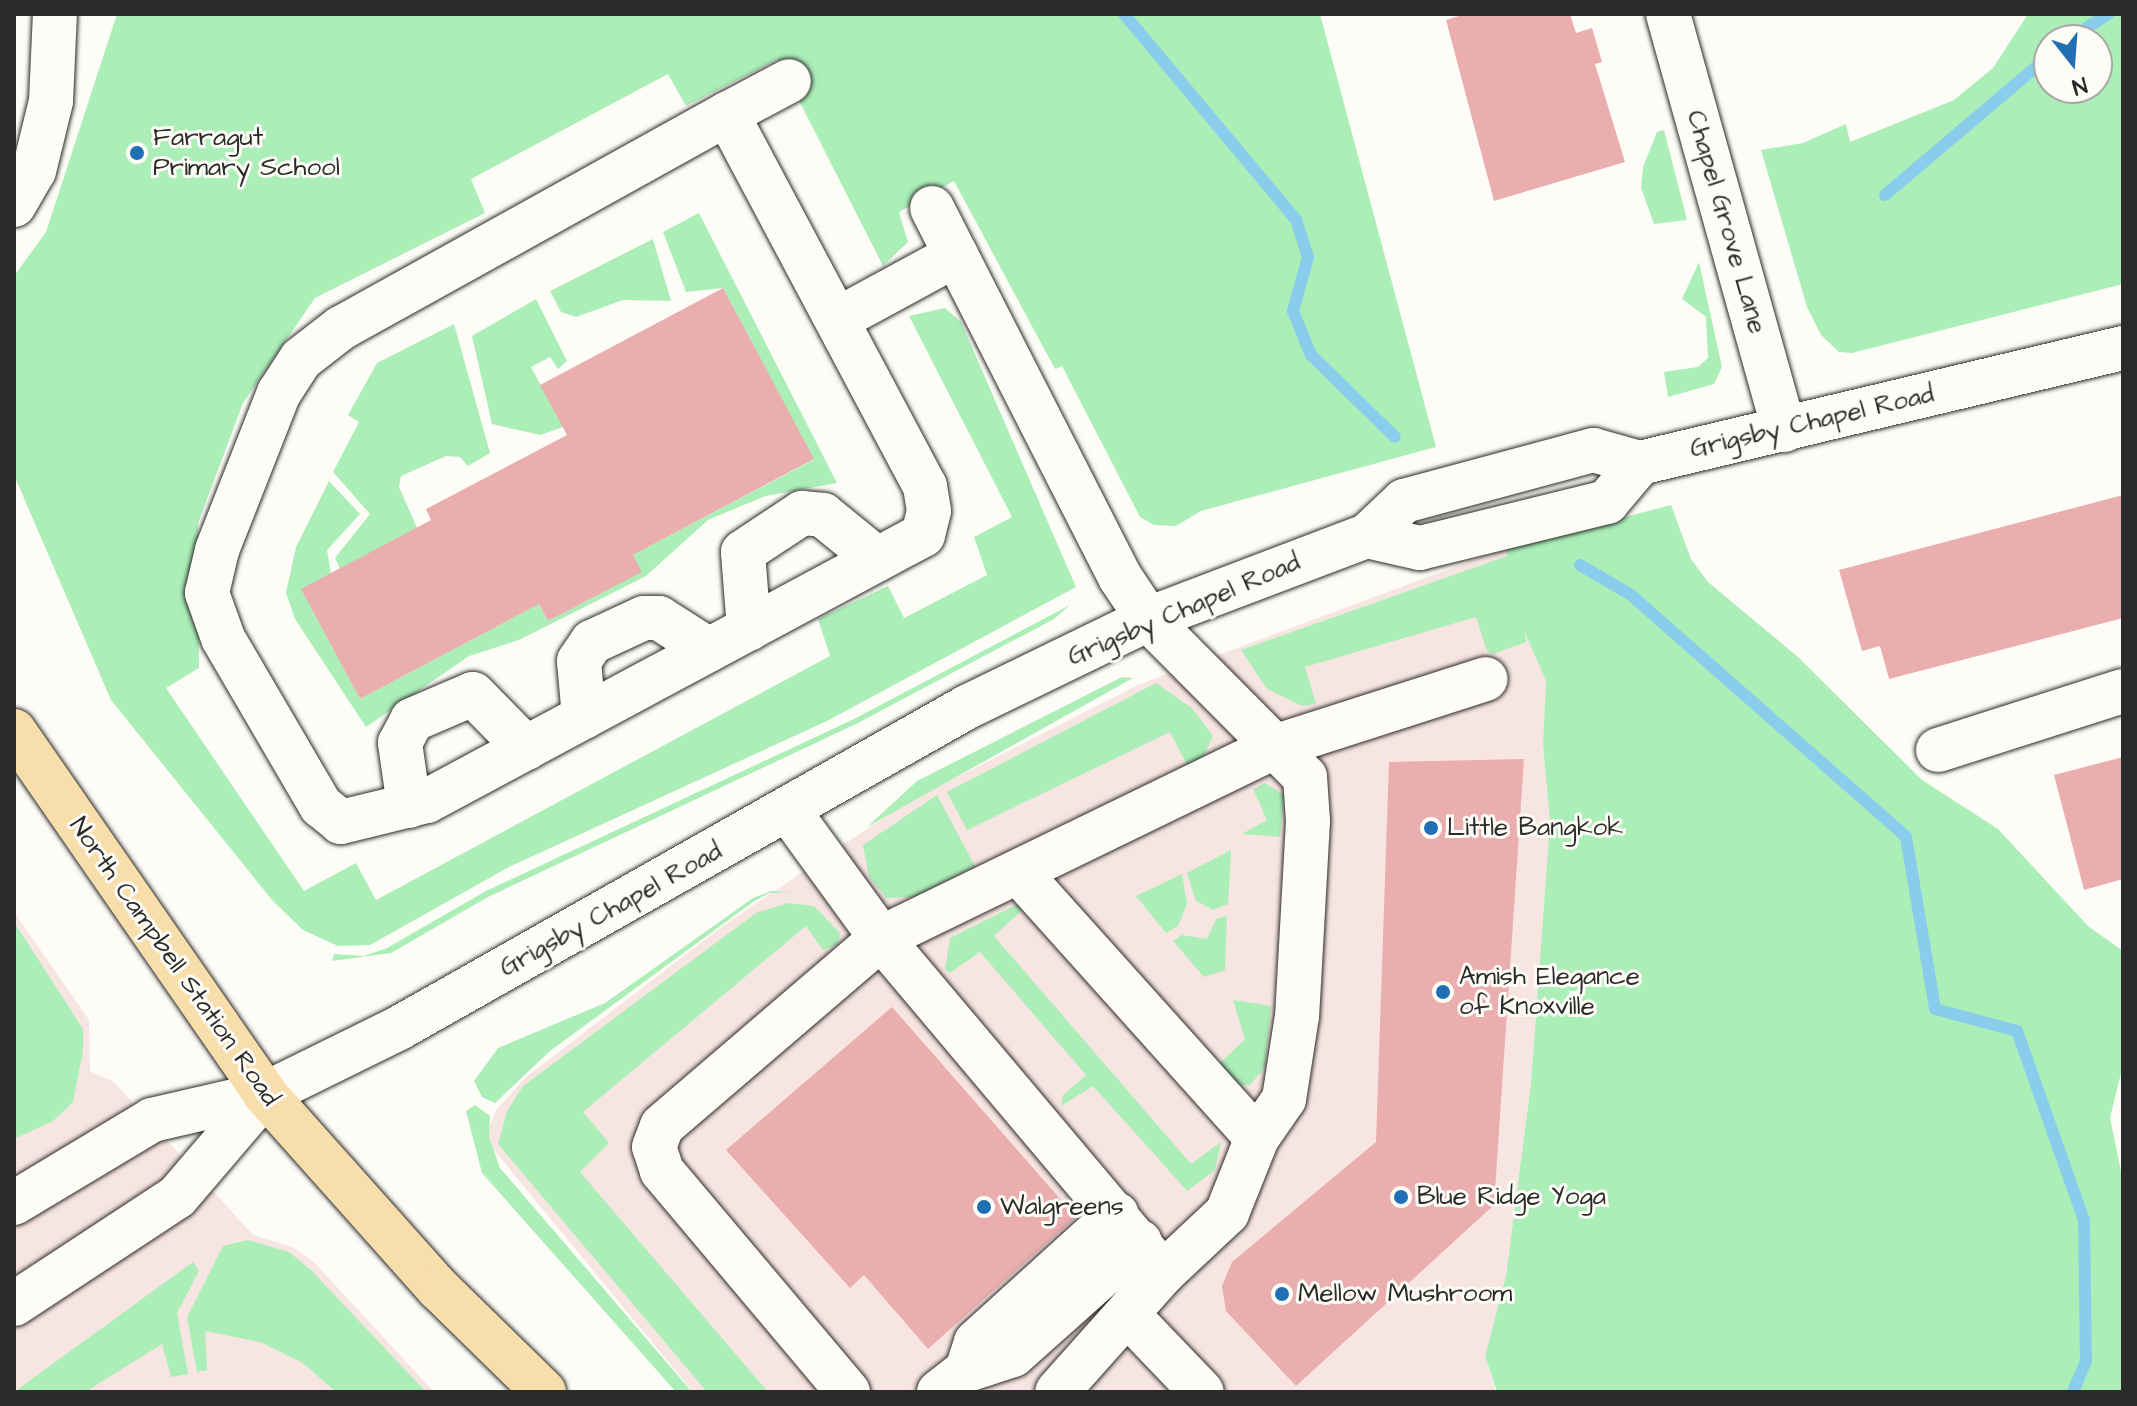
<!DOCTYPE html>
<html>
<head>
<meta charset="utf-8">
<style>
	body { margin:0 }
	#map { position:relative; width:2137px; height:1406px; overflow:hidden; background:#fdfcf7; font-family:"Architects Daughter",sans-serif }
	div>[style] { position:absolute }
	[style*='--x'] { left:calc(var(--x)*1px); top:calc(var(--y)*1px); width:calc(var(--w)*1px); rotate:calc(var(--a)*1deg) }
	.built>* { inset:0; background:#f7e5e1 }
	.green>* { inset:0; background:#abeeb8 }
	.stream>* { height:12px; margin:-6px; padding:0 6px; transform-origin:6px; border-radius:6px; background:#8acceb }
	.building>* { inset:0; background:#e9aead }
	.roads { filter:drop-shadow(0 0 2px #2b2b2b) drop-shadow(0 0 2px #2b2b2b) }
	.minor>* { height:44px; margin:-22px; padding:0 22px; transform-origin:22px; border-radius:22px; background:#fdfcf7 }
	.major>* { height:44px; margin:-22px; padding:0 22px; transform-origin:22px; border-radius:22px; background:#f8deab }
	.dots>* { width:22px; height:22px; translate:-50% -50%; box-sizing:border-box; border:4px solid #fdfcf7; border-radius:50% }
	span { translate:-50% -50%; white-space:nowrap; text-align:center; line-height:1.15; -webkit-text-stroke:6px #fdfcf7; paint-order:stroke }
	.poi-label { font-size:26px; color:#2b2b2b }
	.left { translate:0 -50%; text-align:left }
	.street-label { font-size:26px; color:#2b2b2b }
	.frame { position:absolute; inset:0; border:16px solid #2b2b2b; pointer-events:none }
	.north { position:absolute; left:2033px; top:24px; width:80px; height:80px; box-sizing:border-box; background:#fdfcf7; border:2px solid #a9a8a5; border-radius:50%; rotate:163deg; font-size:22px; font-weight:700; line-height:32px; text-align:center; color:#2b2b2b }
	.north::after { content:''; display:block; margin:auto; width:28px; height:36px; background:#1f6fb2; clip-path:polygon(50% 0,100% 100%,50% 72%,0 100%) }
</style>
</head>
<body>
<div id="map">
	<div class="built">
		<i style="clip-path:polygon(1506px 548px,1523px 627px,1546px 681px,1543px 745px,1550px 822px,1531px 1083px,1506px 1276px,1485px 1356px,1496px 1392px,693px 1392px,484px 1138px,497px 1109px,526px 1077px,724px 925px,904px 804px,1138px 685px)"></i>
		<i style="clip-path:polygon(14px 912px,89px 1020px,90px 1071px,114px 1082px,253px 1235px,292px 1247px,314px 1262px,434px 1392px,14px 1392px)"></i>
	</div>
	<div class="green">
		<i style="clip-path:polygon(117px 14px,1320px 14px,1436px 447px,1201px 511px,1176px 526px,1154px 525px,1140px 517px,1062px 366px,1055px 369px,954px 181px,899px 212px,908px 242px,883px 266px,778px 59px,686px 106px,668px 74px,471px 179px,485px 213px,315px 298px,243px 403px,198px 523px,199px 668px,166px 688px,304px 891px,356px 863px,376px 900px,830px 656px,818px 619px,888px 586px,904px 618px,987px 575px,974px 537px,1012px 517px,909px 316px,945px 308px,961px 322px,1076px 587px,827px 721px,509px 867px,370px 945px,338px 946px,303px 930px,272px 900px,111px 700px,14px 475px,14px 276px,46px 232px)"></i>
		<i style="clip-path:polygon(evenodd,2028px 14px,2123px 14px,2123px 284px,1852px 353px,1839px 352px,1821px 335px,1807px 307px,1761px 150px,1803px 143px,1846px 124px,1850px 142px,1954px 100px,1993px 68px,2028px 14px,2049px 40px,2097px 40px,2097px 88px,2049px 88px,2049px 40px)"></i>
		<i style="clip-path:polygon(1664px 130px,1687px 220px,1654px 224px,1641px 188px,1643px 167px,1657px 132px)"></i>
		<i style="clip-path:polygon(699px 213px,837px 483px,765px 496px,708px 520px,646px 576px,519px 640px,469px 656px,366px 727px,295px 619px,286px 593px,296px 547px,329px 481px,360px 514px,327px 550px,331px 574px,302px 590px,360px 699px,539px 604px,548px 621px,641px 572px,633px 555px,813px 460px,723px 288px,686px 292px,663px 232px)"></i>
		<i style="clip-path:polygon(653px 239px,671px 301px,623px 300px,576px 317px,561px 312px,550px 291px)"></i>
		<i style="clip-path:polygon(1699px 262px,1722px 367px,1714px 384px,1668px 397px,1664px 372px,1698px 367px,1708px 358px,1706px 317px,1682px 299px)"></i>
		<i style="clip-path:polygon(536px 299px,567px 361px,558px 369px,550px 357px,531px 367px,563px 427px,540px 435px,492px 424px,472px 336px)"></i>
		<i style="clip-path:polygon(454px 324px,490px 453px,468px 466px,460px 457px,446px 456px,401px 476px,399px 487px,417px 528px,340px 569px,335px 558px,370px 514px,333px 472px,359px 422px,348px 415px,377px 363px)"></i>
		<i style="clip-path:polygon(1671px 505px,1691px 559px,1708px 582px,1798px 657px,1922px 780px,1998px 829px,2088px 926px,2123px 951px,2123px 1065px,2110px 1118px,2123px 1181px,2123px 1392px,1497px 1392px,1485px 1356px,1506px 1276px,1531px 1083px,1550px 822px,1543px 745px,1546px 681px,1525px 633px,1526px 642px,1493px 654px,1487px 651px,1476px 617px,1305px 667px,1316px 704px,1302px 706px,1267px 689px,1241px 650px,1507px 556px,1506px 548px)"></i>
		<i style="clip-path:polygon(1070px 605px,1054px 619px,856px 724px,488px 897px,391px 953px,332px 961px,334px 954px,364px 956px,387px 948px,486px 891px,852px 720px)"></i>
		<i style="clip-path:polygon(1122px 677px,1133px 678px,867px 827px,917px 781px)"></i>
		<i style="clip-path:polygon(1156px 683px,1192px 708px,1213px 736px,1203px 758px,1187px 765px,1170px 732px,967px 830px,947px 792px)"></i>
		<i style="clip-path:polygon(1265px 783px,1284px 795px,1280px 837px,1242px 834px,1267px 820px,1253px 789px)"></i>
		<i style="clip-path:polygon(937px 795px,975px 866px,915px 897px,886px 898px,869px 877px,863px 845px)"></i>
		<i style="clip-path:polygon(1231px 850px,1228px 904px,1213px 910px,1196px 901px,1187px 873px)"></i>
		<i style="clip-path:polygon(1182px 874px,1187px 904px,1178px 926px,1166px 933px,1136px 896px)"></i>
		<i style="clip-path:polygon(792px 892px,769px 893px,753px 902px,550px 1051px,495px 1103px,482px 1097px,474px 1081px,498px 1048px,605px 1003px,753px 898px,771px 891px)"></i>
		<i style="clip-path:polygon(788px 903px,814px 906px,840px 933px,838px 944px,823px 950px,806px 926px,583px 1112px,609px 1143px,580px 1172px,768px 1392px,707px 1392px,498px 1144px,507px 1111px,523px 1086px,756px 913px)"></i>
		<i style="clip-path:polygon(1018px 904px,1022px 910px,994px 936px,1191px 1164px,1221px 1142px,1215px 1170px,1187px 1191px,1093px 1086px,1061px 1106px,1063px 1095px,1086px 1075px,980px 952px,950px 973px,945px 969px,950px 938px)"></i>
		<i style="clip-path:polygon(1227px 916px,1225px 970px,1204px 977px,1173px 941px,1182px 935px,1207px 939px,1216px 919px)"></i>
		<i style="clip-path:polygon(14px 922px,83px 1029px,83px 1051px,73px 1102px,53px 1121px,14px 1139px)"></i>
		<i style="clip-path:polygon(1233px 1000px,1271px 1006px,1265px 1067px,1250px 1085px,1237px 1085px,1217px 1066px,1245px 1039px)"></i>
		<i style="clip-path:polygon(475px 1105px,490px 1116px,489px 1137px,500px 1168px,692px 1392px,676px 1392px,482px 1173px,466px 1111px)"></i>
		<i style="clip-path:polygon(248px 1240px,289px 1252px,311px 1270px,426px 1392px,336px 1392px,303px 1363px,260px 1342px,205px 1331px,207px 1370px,197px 1372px,187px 1317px,223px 1246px)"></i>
		<i style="clip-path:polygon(193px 1262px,199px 1271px,177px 1313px,188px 1374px,171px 1377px,162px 1344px,85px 1392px,14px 1392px)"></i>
	</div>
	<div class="stream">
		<i style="--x:1124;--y:14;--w:268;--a:50.1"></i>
		<i style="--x:1296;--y:220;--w:39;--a:72"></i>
		<i style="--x:1308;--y:257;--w:56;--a:105.5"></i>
		<i style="--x:1293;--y:311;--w:48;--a:67.8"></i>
		<i style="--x:1311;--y:355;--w:117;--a:44.3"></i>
		<i style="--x:2068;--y:40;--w:48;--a:-33"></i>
		<i style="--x:1885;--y:195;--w:215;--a:-40.3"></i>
		<i style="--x:1580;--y:565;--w:59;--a:30.5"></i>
		<i style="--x:1631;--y:595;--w:366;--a:41.3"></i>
		<i style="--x:1906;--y:837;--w:174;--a:80.4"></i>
		<i style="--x:1935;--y:1009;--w:85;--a:15"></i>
		<i style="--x:2017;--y:1031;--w:201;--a:70.5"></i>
		<i style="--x:2084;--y:1220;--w:141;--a:89.2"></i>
		<i style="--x:2086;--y:1361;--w:34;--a:113"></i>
	</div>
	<div class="building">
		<i style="clip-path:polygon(1465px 14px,1570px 14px,1576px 33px,1592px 28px,1602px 62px,1595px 64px,1625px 162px,1494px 201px,1446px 20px)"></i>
		<i style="clip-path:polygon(723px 288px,814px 459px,633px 555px,642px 572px,548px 621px,539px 604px,360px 699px,301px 589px,431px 520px,426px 509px,567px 435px,540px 385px)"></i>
		<i style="clip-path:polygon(2123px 495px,2123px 618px,1889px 679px,1880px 646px,1862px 651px,1839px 570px)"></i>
		<i style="clip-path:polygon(2123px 757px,2123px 879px,2084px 890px,2054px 775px)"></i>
		<i style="clip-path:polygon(1524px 759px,1494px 1205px,1296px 1386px,1226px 1311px,1222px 1286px,1232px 1262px,1376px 1142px,1389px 762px)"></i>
		<i style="clip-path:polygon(892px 1007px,1076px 1217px,928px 1349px,864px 1275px,850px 1288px,726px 1150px)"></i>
	</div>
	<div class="roads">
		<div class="minor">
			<i style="--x:1668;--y:14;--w:432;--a:74.4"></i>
			<i style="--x:727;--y:114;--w:421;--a:62"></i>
			<i style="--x:925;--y:486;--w:25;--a:81"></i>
			<i style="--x:929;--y:511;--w:25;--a:104"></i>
			<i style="--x:923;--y:535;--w:563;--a:151.8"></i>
			<i style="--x:427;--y:801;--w:89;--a:166.3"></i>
			<i style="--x:341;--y:822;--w:26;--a:-141"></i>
			<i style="--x:321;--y:806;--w:194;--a:-120.3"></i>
			<i style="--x:223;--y:638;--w:48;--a:-109.6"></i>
			<i style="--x:207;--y:593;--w:44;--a:-76.9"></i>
			<i style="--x:217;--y:550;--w:169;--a:-68.5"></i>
			<i style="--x:279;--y:393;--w:40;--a:-57.1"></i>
			<i style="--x:301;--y:359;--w:51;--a:-37.8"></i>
			<i style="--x:341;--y:328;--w:441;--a:-29"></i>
			<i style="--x:727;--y:114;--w:70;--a:-28"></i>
			<i style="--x:14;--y:205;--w:39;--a:-60"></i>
			<i style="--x:34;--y:171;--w:72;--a:-76.3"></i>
			<i style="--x:51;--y:101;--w:87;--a:-87.4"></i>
			<i style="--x:932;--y:208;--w:414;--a:63"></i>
			<i style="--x:1120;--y:577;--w:50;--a:56.3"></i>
			<i style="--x:1148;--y:619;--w:223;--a:45.2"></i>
			<i style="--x:1305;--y:777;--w:44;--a:86.1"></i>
			<i style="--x:1308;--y:821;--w:195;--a:93.2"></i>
			<i style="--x:1297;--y:1016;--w:84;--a:98.9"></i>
			<i style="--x:1284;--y:1099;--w:47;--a:124.7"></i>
			<i style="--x:1257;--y:1138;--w:81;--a:111.8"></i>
			<i style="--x:1227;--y:1213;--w:88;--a:136.8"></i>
			<i style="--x:1163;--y:1273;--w:159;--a:131.7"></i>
			<i style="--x:840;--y:318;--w:132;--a:-28.5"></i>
			<i style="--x:1367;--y:536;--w:51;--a:-43.4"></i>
			<i style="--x:1404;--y:501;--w:196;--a:-15.1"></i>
			<i style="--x:1593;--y:450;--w:49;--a:15.5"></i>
			<i style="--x:749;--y:629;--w:77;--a:-94.5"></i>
			<i style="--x:743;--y:552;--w:71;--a:-33.5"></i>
			<i style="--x:802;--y:513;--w:21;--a:5"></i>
			<i style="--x:823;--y:515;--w:70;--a:39.2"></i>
			<i style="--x:584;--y:717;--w:56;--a:-95.1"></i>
			<i style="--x:579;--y:661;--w:23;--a:-56"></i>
			<i style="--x:592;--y:642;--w:57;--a:-24.8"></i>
			<i style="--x:644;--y:618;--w:15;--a:0"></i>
			<i style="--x:659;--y:618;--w:59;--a:32.6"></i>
			<i style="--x:1938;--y:750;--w:194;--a:-17.7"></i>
			<i style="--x:409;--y:806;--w:64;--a:-98.1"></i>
			<i style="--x:400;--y:743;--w:26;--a:-62"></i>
			<i style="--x:412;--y:720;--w:66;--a:-23.1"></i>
			<i style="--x:473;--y:694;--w:76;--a:45.5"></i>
			<i style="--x:788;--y:810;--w:158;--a:54"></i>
			<i style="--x:881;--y:938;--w:438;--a:49.9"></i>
			<i style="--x:1021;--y:875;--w:353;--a:48.1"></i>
			<i style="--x:14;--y:1203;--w:161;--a:-31"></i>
			<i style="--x:152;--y:1120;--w:116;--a:-13"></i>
			<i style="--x:265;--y:1094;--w:149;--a:-26.2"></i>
			<i style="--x:399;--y:1028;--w:652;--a:-29.47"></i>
			<i style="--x:967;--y:707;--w:201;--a:-25.9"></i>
			<i style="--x:1148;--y:619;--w:234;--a:-20.8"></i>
			<i style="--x:1367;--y:536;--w:54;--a:12.8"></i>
			<i style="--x:1420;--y:548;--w:193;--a:-13.8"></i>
			<i style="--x:1607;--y:502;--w:51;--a:-49.8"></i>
			<i style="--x:1640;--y:463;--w:497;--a:-13.4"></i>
			<i style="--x:14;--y:1304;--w:195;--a:-33.3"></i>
			<i style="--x:177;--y:1197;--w:135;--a:-49.5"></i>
			<i style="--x:1129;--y:1316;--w:105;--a:46.2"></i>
			<i style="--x:967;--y:1370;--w:29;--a:-72"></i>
			<i style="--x:976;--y:1342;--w:190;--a:-42.2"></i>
			<i style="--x:848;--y:1392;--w:289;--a:-130.1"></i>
			<i style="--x:662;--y:1171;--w:25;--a:-108"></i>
			<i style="--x:654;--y:1147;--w:22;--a:-69"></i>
			<i style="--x:662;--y:1126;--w:289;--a:-40.6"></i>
			<i style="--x:881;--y:938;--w:440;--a:-25.9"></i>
			<i style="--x:1277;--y:746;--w:219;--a:-17.8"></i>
			<i style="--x:939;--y:1392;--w:36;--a:-38"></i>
			<i style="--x:967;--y:1370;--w:48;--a:-18.1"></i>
			<i style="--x:1013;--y:1355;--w:170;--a:-41.7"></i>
		</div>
		<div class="major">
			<i style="--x:14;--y:731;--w:441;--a:55.3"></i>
			<i style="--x:265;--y:1094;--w:261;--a:48.3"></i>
			<i style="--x:439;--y:1289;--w:147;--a:44.4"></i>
		</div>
	</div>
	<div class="dots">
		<i style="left:137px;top:153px;background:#1f6fb2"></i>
		<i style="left:1431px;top:828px;background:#1f6fb2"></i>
		<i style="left:1443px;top:992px;background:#1f6fb2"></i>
		<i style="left:1401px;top:1197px;background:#1f6fb2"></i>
		<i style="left:984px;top:1207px;background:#1f6fb2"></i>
		<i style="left:1282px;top:1294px;background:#1f6fb2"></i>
	</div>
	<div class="poi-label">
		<span class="left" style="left:153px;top:153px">Farragut<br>Primary School</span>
		<span class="left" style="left:1447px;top:828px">Little Bangkok</span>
		<span class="left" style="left:1459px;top:992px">Amish Elegance<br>of Knoxville</span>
		<span class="left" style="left:1417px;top:1197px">Blue Ridge Yoga</span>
		<span class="left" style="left:1000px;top:1207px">Walgreens</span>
		<span class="left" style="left:1298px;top:1294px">Mellow Mushroom</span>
	</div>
	<div class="street-label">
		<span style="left:1726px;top:222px;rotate:74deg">Chapel Grove Lane</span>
		<span style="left:1812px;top:422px;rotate:-13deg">Grigsby Chapel Road</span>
		<span style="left:1184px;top:610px;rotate:-23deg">Grigsby Chapel Road</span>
		<span style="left:611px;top:910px;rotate:-29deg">Grigsby Chapel Road</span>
		<span style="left:174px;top:962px;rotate:55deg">North Campbell Station Road</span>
	</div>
	<div class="frame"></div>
	<div class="north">N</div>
</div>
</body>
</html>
